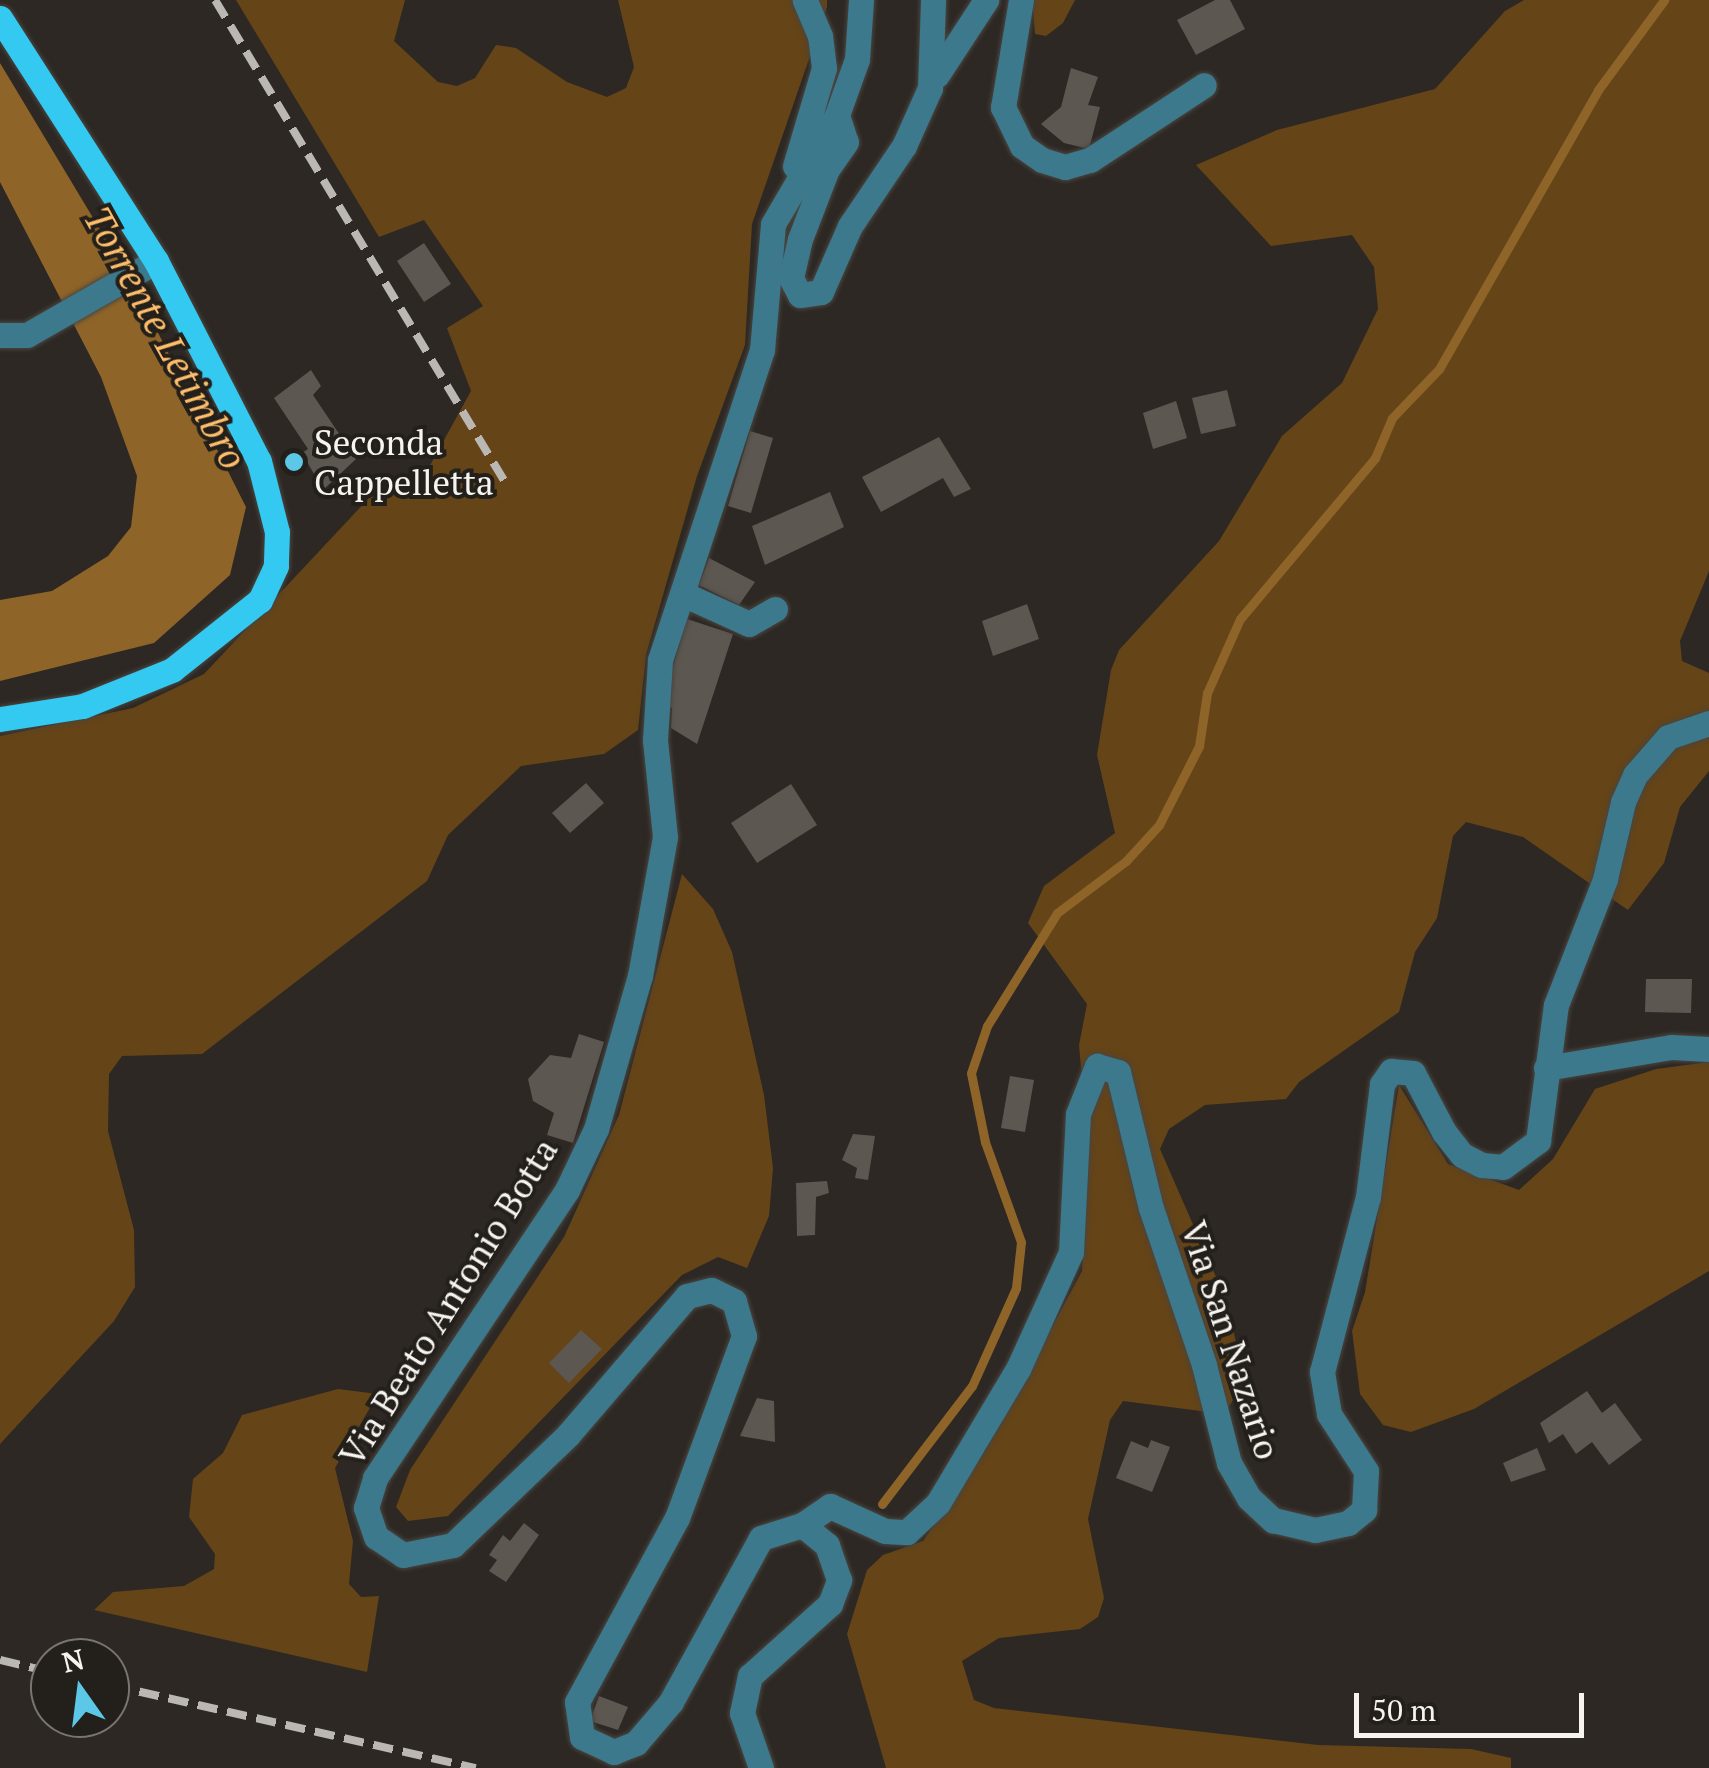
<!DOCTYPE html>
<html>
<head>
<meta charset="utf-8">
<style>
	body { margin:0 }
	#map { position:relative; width:1709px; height:1768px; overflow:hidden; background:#2d2823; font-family:"PT Serif",serif }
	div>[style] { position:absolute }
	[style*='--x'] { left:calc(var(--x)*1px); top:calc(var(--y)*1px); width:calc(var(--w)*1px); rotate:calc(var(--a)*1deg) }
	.green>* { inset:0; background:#654417 }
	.water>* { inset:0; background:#8f6428 }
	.stream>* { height:9px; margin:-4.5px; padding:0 4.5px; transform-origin:4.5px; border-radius:4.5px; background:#8f6428 }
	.building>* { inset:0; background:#5c5751 }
	.roads { filter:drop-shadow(0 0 2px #494540) drop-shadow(0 0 2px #494540) }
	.minor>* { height:25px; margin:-12.5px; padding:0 12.5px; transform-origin:12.5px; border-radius:12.5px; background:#3c798c }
	.major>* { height:25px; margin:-12.5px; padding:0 12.5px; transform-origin:12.5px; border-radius:12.5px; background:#33c9f0 }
	.rail>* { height:8px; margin-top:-4px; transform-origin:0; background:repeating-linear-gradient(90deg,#bbb7b3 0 20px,transparent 0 30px) }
	.dots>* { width:28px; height:28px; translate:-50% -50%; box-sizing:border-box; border:5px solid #231f1a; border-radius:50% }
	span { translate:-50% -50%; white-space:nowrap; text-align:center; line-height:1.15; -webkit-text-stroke:8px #231f1a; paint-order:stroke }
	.poi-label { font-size:35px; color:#f7f4f0 }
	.left { translate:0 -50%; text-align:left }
	.street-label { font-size:35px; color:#f7f4f0 }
	.water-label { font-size:38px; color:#febe6c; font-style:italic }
	.north { position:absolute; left:30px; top:1638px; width:100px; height:100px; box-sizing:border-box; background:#231f1a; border:2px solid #787470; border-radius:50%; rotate:346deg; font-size:28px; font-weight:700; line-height:40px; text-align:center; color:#f7f4f0 }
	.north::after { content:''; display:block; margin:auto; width:35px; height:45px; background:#5cc7e7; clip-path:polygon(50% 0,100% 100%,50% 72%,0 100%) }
	.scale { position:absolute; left:1354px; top:1693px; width:230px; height:45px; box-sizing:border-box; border:5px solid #f7f4f0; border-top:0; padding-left:12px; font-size:30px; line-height:35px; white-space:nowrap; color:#f7f4f0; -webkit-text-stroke:8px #231f1a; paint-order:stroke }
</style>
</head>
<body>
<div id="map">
	<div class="green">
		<i style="clip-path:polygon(236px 0,405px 0,394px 41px,438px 82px,457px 86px,475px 78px,496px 45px,516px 48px,567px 82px,607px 97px,626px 88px,634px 67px,618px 0,827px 0,827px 7px,752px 224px,745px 345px,697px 476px,646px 655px,638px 730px,604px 754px,521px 766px,448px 835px,427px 881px,202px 1054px,122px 1056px,109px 1074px,108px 1131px,134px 1230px,135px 1287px,114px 1321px,0 1444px,0 736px,133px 708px,204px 674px,369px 498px,422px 480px,471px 391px,447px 328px,483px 306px,424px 220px,379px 237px)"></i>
		<i style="clip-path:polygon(1032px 0,1075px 0,1063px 23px,1046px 36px,1035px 34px)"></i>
		<i style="clip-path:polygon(1524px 0,1709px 0,1709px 571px,1680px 641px,1682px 661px,1709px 673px,1709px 771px,1680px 807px,1664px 863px,1628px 910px,1523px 837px,1466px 822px,1453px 836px,1437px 918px,1415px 952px,1399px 1012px,1299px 1082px,1286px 1099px,1205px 1105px,1169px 1129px,1160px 1149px,1227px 1302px,1245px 1382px,1224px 1414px,1123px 1401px,1110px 1420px,1088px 1519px,1104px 1598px,1098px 1617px,1080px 1629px,999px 1638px,962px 1661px,974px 1700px,994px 1708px,1318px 1745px,1471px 1749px,1511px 1758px,1511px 1768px,886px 1768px,847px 1634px,867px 1570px,883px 1555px,923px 1541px,986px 1450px,1082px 1271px,1088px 1145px,1079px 1045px,1087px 1004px,1028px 923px,1044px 886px,1115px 833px,1097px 755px,1111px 670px,1119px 650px,1219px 541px,1282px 436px,1342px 383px,1378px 309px,1374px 267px,1352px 235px,1271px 246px,1196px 165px,1277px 130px,1435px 89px,1505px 11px)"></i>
		<i style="clip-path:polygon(682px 874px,713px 909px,732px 952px,764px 1095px,773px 1168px,769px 1216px,747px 1268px,718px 1257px,682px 1275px,448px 1516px,408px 1521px,396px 1507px,410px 1470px,564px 1237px,619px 1115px)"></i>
		<i style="clip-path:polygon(1709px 1062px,1709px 1271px,1474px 1409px,1411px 1432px,1383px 1425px,1360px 1394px,1352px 1331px,1365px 1292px,1399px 1085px,1448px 1164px,1519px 1190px,1553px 1159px,1595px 1089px,1656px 1069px)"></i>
		<i style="clip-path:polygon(338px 1389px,378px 1394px,335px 1468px,353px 1541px,349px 1584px,361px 1597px,379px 1596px,367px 1672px,94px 1610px,113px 1592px,184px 1586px,214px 1569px,215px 1554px,189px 1517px,193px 1479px,223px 1453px,242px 1415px)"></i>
	</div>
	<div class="water">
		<i style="clip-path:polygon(0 63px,137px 291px,246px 507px,230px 575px,154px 643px,0 681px,0 600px,52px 591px,108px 556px,131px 527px,137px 476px,101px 377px,0 182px)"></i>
	</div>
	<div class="stream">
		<i style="--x:882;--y:1504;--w:148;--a:-52.7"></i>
		<i style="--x:972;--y:1386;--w:107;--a:-65.8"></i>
		<i style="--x:1016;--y:1288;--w:46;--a:-83.8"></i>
		<i style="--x:1021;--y:1242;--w:106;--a:-109.8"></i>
		<i style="--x:985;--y:1142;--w:70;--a:-101.5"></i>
		<i style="--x:971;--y:1073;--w:50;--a:-71.2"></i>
		<i style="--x:987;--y:1026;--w:133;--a:-58.2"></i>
		<i style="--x:1057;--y:913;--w:86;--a:-37"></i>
		<i style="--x:1126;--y:861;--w:49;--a:-47.5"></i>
		<i style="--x:1159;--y:825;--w:89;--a:-63.1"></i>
		<i style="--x:1199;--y:746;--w:54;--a:-81.4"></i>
		<i style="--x:1207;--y:693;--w:81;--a:-66"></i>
		<i style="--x:1240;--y:619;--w:210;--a:-50"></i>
		<i style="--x:1375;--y:458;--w:43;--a:-67"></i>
		<i style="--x:1392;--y:418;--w:68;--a:-46.2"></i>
		<i style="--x:1439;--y:369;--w:321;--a:-60.3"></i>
		<i style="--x:1598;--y:90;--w:112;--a:-53.7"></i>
	</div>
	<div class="building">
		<i style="clip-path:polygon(1215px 0,1230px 0,1245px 29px,1196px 55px,1177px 20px)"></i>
		<i style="clip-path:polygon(1071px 68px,1098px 77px,1088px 105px,1100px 107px,1089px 149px,1064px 143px,1041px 124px,1061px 107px)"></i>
		<i style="clip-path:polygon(424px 243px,451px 284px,424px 302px,397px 261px)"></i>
		<i style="clip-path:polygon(311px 370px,321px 386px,313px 395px,356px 459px,323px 490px,302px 453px,308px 449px,274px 398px)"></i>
		<i style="clip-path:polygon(1227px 390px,1236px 426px,1201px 434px,1192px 398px)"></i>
		<i style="clip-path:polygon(1176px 401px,1187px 438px,1153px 449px,1143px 413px)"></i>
		<i style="clip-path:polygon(750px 431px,773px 438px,751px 513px,728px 506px)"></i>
		<i style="clip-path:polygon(939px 437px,971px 489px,954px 497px,943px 478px,881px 512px,862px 477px)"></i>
		<i style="clip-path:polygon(830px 492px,844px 527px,765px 565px,752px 526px)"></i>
		<i style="clip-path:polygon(709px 558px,755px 582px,739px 605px,699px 585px)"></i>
		<i style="clip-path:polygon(1027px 604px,1039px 639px,993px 656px,982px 621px)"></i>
		<i style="clip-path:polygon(687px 619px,733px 634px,697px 744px,671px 728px,672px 708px,662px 703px)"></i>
		<i style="clip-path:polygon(586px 783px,604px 803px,570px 833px,552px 813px)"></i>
		<i style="clip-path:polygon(791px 784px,817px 825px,757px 863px,731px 823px)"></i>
		<i style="clip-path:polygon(1646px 979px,1692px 979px,1691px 1013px,1645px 1012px)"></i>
		<i style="clip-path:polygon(579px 1034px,604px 1042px,573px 1143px,547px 1135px,554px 1113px,533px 1101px,528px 1079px,550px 1055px,571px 1058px)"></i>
		<i style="clip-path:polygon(1010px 1076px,1034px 1080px,1025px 1132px,1001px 1128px)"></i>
		<i style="clip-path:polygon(853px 1134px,875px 1136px,868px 1180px,855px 1178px,857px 1168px,842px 1160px)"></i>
		<i style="clip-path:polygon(827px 1181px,829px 1193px,816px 1197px,815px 1235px,797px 1236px,796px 1183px)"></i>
		<i style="clip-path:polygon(581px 1330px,602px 1349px,569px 1383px,549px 1363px)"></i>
		<i style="clip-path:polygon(1587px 1391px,1602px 1413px,1615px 1403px,1642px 1440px,1609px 1465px,1592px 1442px,1576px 1454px,1563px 1434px,1549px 1443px,1540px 1423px)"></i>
		<i style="clip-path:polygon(757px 1398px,774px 1401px,775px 1442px,740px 1436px)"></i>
		<i style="clip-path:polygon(1151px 1440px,1170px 1447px,1152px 1492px,1116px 1478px,1131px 1441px,1148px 1448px)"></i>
		<i style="clip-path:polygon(1537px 1448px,1546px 1470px,1511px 1482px,1503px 1463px)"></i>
		<i style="clip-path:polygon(524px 1523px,539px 1535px,506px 1582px,489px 1571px,497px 1560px,489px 1555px,503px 1535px,510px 1541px)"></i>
		<i style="clip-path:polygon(599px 1696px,628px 1707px,618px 1730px,590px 1721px)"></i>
	</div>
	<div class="roads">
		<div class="minor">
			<i style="--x:1021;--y:0;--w:109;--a:99.5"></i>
			<i style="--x:1003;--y:107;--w:43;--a:64"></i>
			<i style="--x:1022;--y:146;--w:24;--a:35"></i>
			<i style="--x:1042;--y:160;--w:24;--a:17"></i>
			<i style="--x:1065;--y:167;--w:26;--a:-16"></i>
			<i style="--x:1090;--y:160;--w:136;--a:-33.3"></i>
			<i style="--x:937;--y:75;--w:90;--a:-56.8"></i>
			<i style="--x:837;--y:115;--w:28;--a:72"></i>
			<i style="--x:846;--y:142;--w:33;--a:125"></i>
			<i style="--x:827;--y:169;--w:75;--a:111.1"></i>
			<i style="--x:800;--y:239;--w:40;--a:103"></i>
			<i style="--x:791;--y:278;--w:19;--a:62"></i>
			<i style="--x:800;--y:295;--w:21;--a:-8"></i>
			<i style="--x:821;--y:292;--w:72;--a:-66.3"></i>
			<i style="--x:850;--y:226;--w:97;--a:-56"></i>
			<i style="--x:904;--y:146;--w:64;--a:-65.9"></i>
			<i style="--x:930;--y:88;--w:88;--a:-88"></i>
			<i style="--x:795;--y:166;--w:102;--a:-73.5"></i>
			<i style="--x:824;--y:68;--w:32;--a:-97"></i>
			<i style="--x:820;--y:36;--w:39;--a:-113"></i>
			<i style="--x:0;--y:335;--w:27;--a:0"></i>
			<i style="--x:27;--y:335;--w:149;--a:-29.8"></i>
			<i style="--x:683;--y:594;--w:72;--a:24.4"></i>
			<i style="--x:749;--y:624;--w:30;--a:-30"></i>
			<i style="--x:1546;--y:1068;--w:127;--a:-9.5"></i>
			<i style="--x:1671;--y:1047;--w:38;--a:3"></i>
			<i style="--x:802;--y:1525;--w:43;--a:162.4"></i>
			<i style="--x:761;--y:1538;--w:187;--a:118.8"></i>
			<i style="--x:671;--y:1702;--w:54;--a:130.5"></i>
			<i style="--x:636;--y:1743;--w:24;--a:158"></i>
			<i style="--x:614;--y:1752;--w:35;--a:-155"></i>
			<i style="--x:582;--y:1737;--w:35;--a:-98"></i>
			<i style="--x:577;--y:1702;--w:209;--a:-61.5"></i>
			<i style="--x:677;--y:1518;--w:194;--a:-69.8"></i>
			<i style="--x:744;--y:1336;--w:36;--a:-106"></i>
			<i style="--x:734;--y:1301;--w:25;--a:-154"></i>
			<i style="--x:711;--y:1290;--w:25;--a:166"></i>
			<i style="--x:687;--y:1296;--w:183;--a:130.6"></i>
			<i style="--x:568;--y:1435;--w:159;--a:136.3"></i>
			<i style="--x:453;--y:1545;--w:51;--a:168.7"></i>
			<i style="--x:403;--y:1555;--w:32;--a:-146"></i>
			<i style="--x:376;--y:1537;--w:31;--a:-109"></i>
			<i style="--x:366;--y:1508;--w:31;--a:-73"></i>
			<i style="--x:375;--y:1478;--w:346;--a:-56.3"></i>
			<i style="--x:567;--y:1190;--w:68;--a:-64.6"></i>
			<i style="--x:596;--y:1129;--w:159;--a:-74"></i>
			<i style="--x:640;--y:976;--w:141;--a:-79.8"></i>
			<i style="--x:665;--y:837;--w:98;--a:-95.9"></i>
			<i style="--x:655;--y:740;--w:80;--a:-86.4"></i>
			<i style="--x:660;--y:660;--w:326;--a:-71.8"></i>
			<i style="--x:762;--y:350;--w:126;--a:-85"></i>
			<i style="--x:773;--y:224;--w:126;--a:-59.6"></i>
			<i style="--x:837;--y:115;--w:59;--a:-70.3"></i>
			<i style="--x:857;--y:59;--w:59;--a:-86.1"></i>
			<i style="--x:802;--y:1525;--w:34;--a:-34"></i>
			<i style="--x:830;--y:1506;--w:60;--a:24.4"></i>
			<i style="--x:885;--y:1531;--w:22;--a:3"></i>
			<i style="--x:907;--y:1532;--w:42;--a:-43.1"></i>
			<i style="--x:938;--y:1503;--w:156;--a:-59.2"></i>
			<i style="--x:1018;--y:1369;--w:128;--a:-65.6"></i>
			<i style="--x:1071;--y:1252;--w:138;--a:-87.1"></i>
			<i style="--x:1078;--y:1114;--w:52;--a:-68.4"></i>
			<i style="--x:1097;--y:1066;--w:22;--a:16"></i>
			<i style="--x:1118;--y:1072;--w:140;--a:76.4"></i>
			<i style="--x:1151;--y:1208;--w:166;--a:71.3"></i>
			<i style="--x:1204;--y:1365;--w:101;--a:75.7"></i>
			<i style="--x:1229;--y:1463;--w:40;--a:60.3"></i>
			<i style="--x:1249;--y:1498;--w:33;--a:43"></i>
			<i style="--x:1273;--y:1520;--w:43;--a:13.4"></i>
			<i style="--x:1315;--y:1530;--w:34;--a:-12"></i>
			<i style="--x:1348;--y:1523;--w:21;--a:-39"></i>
			<i style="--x:1364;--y:1510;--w:39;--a:-87"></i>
			<i style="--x:1366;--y:1471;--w:68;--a:-123"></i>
			<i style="--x:1329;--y:1414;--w:43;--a:-99.5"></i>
			<i style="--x:1322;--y:1372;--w:181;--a:-75.3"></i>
			<i style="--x:1368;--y:1197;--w:114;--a:-82.9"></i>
			<i style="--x:1382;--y:1084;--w:16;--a:-55"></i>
			<i style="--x:1391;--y:1071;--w:22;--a:5"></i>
			<i style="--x:1413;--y:1073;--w:67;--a:62.3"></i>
			<i style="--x:1444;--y:1132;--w:29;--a:52"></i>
			<i style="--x:1462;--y:1155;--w:22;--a:27"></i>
			<i style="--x:1482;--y:1165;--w:21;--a:5"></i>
			<i style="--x:1503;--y:1167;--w:44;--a:-36.6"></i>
			<i style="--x:1538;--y:1141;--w:137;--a:-82.5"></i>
			<i style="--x:1556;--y:1005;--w:135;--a:-68.7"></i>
			<i style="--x:1605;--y:879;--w:79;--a:-76.8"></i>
			<i style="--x:1623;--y:802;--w:30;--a:-66"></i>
			<i style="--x:1635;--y:775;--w:50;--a:-49"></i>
			<i style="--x:1668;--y:737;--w:43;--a:-18.9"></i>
			<i style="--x:761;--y:1768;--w:58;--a:-109.1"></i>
			<i style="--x:742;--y:1713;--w:38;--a:-78"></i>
			<i style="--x:750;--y:1676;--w:108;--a:-42"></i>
			<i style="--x:830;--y:1604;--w:26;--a:-69"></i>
			<i style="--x:839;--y:1580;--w:37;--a:-109"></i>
			<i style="--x:827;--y:1545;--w:32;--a:-141"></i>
		</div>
		<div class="major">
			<i style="--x:0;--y:18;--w:289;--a:57.3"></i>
			<i style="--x:156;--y:261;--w:225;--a:62.8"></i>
			<i style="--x:259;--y:461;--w:73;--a:75.8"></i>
			<i style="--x:277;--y:532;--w:34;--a:92"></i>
			<i style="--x:276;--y:566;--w:38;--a:115"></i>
			<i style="--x:260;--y:600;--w:112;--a:141.5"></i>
			<i style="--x:172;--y:670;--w:96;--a:158"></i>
			<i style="--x:83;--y:706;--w:84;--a:171.1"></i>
		</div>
	</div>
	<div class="rail">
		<i style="--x:215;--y:0;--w:563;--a:58.97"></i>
		<i style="--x:0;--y:1660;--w:51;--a:13.5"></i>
		<i style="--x:110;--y:1685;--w:375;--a:12.8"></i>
	</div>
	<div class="dots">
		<i style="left:294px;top:462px;background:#5cc7e7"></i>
	</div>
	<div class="poi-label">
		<span class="left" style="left:314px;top:462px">Seconda<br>Cappelletta</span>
	</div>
	<div class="street-label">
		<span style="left:448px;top:1302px;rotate:-58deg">Via Beato Antonio Botta</span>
		<span style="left:1231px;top:1340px;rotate:72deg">Via San Nazario</span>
	</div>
	<div class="water-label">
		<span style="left:165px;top:338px;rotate:61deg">Torrente Letimbro</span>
	</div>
	<div class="north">N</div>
	<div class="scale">50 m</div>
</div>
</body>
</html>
